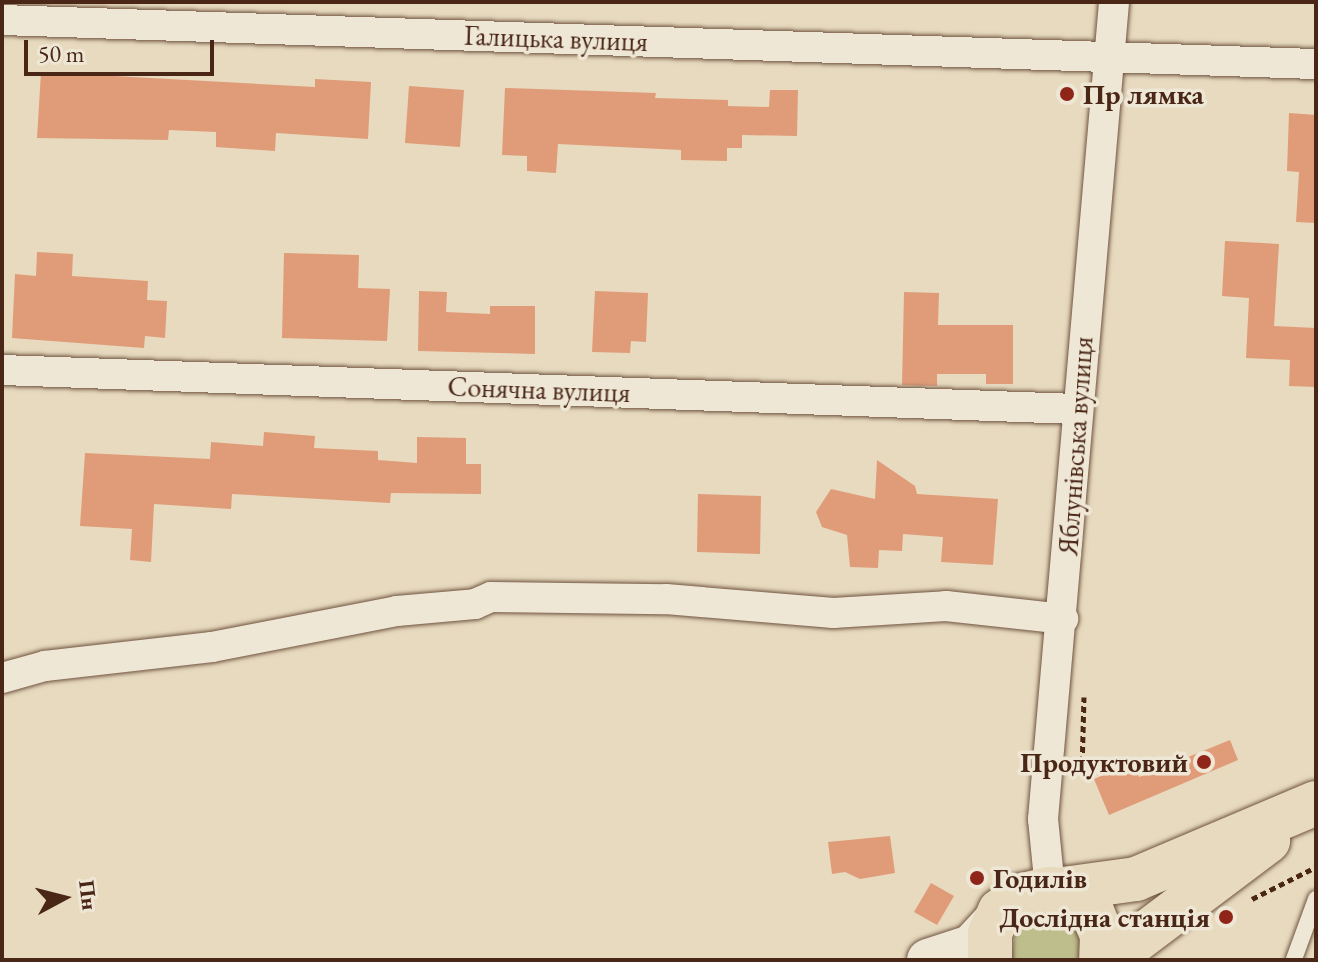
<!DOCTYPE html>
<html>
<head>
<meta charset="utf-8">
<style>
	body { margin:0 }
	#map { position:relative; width:1318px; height:962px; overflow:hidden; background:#e7dabe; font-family:"EB Garamond",serif }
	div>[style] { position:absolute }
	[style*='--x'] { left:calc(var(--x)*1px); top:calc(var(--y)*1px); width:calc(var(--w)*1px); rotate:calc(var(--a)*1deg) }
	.green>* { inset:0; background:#bebd8c }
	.building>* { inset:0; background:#e09c79 }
	.path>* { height:5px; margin-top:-2.5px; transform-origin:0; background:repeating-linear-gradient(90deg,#492616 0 6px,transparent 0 10px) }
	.roads { filter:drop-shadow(0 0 2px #705340) drop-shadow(0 0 2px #705340) }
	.lane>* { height:16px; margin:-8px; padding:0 8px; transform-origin:8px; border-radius:8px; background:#efe7d5 }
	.street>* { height:30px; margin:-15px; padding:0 15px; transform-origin:15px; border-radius:15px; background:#efe7d5 }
	.secondary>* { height:42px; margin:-21px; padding:0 21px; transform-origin:21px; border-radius:21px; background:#efe7d5 }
	.primary>* { height:44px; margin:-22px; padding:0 22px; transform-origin:22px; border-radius:22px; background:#e7dabe }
	.dots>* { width:22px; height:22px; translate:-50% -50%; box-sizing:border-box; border:4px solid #efe7d5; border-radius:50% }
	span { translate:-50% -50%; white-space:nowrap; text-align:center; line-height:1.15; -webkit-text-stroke:7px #efe7d5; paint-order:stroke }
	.street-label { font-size:28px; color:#492616 }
	.poi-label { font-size:28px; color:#492616; font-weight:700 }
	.left { translate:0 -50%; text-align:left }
	.right { translate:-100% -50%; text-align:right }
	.frame { position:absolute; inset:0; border:4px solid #492616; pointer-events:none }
	.north { position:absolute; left:24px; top:858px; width:80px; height:80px; -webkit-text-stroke:6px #efe7d5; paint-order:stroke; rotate:83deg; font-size:22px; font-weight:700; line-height:32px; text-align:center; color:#492616 }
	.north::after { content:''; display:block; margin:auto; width:28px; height:36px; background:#492616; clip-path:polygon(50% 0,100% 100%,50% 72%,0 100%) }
	.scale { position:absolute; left:24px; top:40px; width:190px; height:36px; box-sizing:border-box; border:4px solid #492616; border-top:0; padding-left:10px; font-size:24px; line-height:28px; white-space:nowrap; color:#492616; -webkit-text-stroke:6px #efe7d5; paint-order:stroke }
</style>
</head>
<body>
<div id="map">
	<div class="green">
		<i style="clip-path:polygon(1047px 911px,1067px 917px,1081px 934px,1082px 960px,1011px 960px,1016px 928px,1032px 914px)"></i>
	</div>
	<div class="building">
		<i style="clip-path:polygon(41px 72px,315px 87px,315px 79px,371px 82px,368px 139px,276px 133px,275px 151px,216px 147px,216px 132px,169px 130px,168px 140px,37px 138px)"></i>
		<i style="clip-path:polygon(409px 86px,464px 90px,460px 147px,405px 143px)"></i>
		<i style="clip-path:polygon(505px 88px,656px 93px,655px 98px,728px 100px,728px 106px,769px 107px,770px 90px,798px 90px,797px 136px,742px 135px,742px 148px,727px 148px,727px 161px,681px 160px,681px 150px,558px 144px,556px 173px,527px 171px,527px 156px,502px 155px)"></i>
		<i style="clip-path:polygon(1289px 113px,1316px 115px,1316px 223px,1296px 222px,1299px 172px,1287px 171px)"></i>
		<i style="clip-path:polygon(1225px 241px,1279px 244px,1274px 326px,1316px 328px,1316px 387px,1289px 386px,1290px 360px,1246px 358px,1249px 298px,1222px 296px)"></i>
		<i style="clip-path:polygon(37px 252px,73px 254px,72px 276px,148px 281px,147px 300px,167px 301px,165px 338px,145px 336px,144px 348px,12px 338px,15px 274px,36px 276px)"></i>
		<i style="clip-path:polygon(284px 253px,359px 255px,358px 288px,390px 289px,387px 341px,282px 338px)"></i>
		<i style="clip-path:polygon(419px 291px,447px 292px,446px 312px,490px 314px,490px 306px,535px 306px,535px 354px,418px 351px)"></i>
		<i style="clip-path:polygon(595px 291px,648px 293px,646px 342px,631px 341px,630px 353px,592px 352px)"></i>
		<i style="clip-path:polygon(904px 292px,939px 293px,938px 325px,1013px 325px,1013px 384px,986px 384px,986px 374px,937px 374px,937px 386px,902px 385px)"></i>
		<i style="clip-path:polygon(264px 432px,315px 436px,314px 448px,378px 451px,378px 460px,417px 463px,417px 437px,466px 438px,466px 464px,481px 464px,481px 494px,391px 493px,390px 503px,232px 494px,231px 509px,154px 504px,151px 562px,130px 560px,132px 529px,80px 526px,85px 453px,210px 459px,211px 442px,263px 446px)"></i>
		<i style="clip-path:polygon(877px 460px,915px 486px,917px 494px,998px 499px,993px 565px,941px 562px,943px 537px,903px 534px,902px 551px,879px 550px,878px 568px,850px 567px,847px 535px,822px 527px,816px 512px,831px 489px,875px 499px)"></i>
		<i style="clip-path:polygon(698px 494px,761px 496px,760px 554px,697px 552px)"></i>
		<i style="clip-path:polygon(1230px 740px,1238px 760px,1109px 815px,1094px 779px,1133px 763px,1139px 777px)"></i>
		<i style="clip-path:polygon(890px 836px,895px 873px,860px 879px,845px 872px,832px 874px,828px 842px)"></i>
		<i style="clip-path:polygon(931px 883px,954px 896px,937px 925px,914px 912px)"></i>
	</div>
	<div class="path">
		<i style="--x:1082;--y:772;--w:75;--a:-88.5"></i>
		<i style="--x:1252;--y:899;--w:72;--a:-26.6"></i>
	</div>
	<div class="roads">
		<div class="lane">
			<i style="--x:1294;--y:959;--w:64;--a:-69.9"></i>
		</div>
		<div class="street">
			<i style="--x:2;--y:20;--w:1315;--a:1.92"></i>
			<i style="--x:2;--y:370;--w:1075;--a:2.08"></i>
			<i style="--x:2;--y:678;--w:45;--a:-15.6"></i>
			<i style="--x:45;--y:666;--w:168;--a:-6.5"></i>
			<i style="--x:212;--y:647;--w:188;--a:-11"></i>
			<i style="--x:397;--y:611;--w:78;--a:-5.1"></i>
			<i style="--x:475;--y:604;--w:17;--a:-24"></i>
			<i style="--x:491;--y:597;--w:175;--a:0.7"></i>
			<i style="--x:666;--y:599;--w:168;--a:4.8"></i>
			<i style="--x:833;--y:613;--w:113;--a:-3.5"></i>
			<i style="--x:946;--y:606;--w:118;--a:6.3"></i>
			<i style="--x:1050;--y:889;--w:70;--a:-95.7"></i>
			<i style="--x:1043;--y:819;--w:820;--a:-85.03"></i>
		</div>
		<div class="secondary">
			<i style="--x:928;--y:960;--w:45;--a:-18"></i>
			<i style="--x:971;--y:946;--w:34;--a:-47"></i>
		</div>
		<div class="primary">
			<i style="--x:1056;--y:890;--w:81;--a:-7.8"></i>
			<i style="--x:1136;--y:879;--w:195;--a:-22.9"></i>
			<i style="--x:990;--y:960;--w:27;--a:-90"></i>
			<i style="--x:990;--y:933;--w:24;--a:-66"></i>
			<i style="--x:1000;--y:911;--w:24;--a:-38"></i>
			<i style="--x:1019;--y:896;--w:32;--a:-13"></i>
			<i style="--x:1050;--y:889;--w:29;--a:20"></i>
			<i style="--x:1077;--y:899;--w:22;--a:43"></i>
			<i style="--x:1093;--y:914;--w:23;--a:67"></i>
			<i style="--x:1102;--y:935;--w:25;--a:92"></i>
			<i style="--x:1110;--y:960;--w:198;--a:-37"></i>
		</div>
	</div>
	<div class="dots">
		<i style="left:1067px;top:94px;background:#8f2418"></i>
		<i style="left:1204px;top:762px;background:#8f2418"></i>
		<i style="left:977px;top:878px;background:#8f2418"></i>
		<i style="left:1226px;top:917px;background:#8f2418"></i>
	</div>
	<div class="street-label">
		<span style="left:556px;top:38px;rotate:2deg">Галицька вулиця</span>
		<span style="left:539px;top:389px;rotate:2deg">Сонячна вулиця</span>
		<span style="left:1075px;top:446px;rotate:-86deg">Яблунівська вулиця</span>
	</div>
	<div class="poi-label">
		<span class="left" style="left:1083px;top:94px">Пр лямка</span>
		<span class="right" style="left:1188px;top:762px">Продуктовий</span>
		<span class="left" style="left:993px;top:878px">Годилів</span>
		<span class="right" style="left:1210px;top:917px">Дослідна станція</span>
	</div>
	<div class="frame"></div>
	<div class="north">Пн</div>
	<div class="scale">50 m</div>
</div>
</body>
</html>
